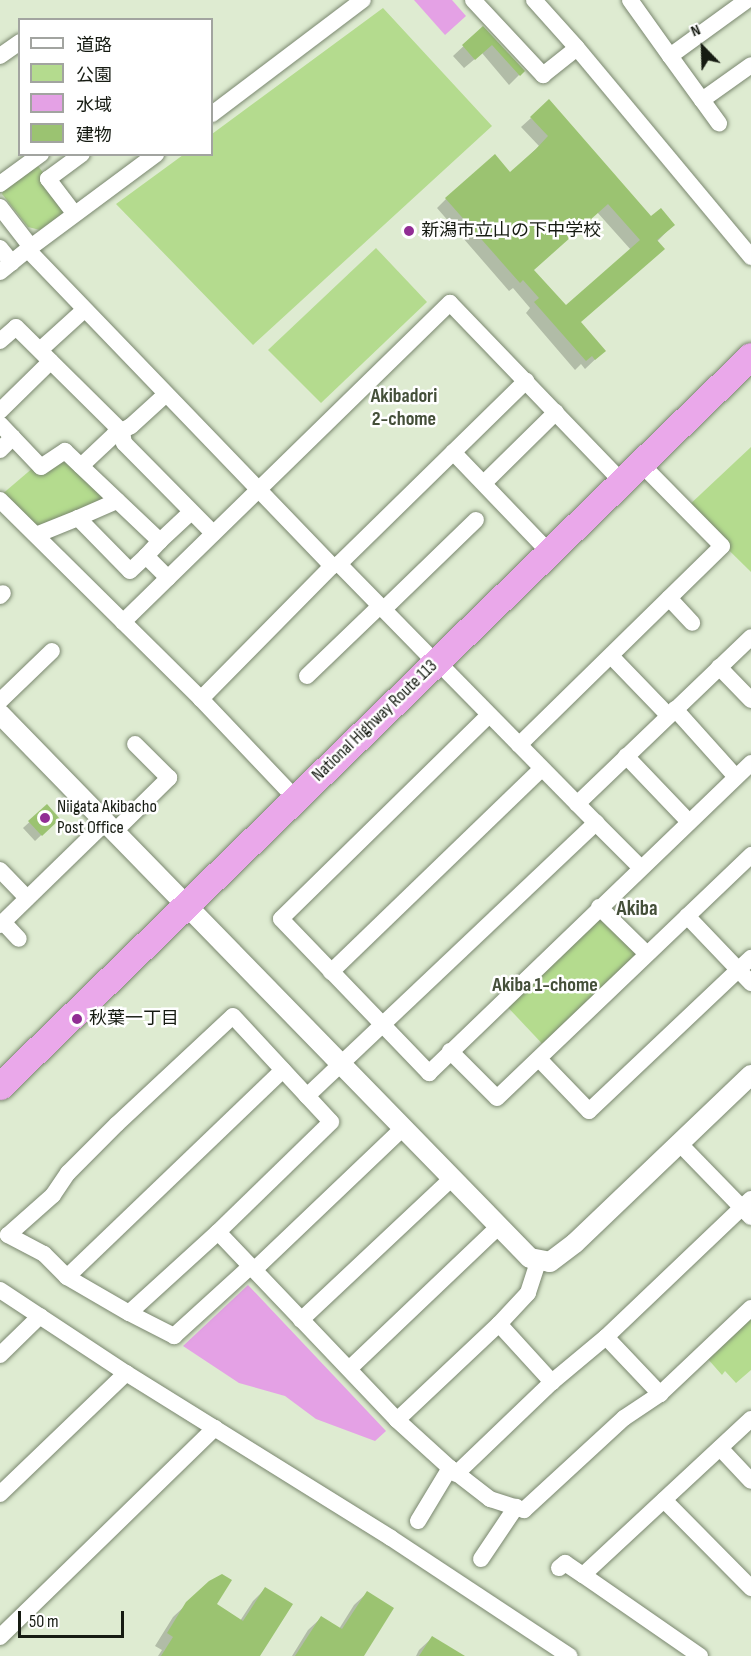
<!DOCTYPE html>
<html>
<head>
<meta charset="utf-8">
<style>
	body { margin:0 }
	#map { position:relative; width:751px; height:1656px; overflow:hidden; background:#deebd1; font-family:"Sofia Sans Condensed","Noto Sans JP",sans-serif }
	div>[style] { position:absolute }
	[style*='--x'] { left:calc(var(--x)*1px); top:calc(var(--y)*1px); width:calc(var(--w)*1px); rotate:calc(var(--a)*1deg) }
	.green>* { inset:0; background:#b4db8e }
	.water>* { inset:0; background:#e4a1e5 }
	.shadow>* { inset:0; background:#0003 }
	.building>* { inset:0; background:#9bc371 }
	.roads { filter:drop-shadow(0 0 2px #7a876f) drop-shadow(0 0 2px #7a876f) }
	.minor>* { height:16px; margin:-8px; padding:0 8px; transform-origin:8px; border-radius:8px; background:#fff }
	.tertiary>* { height:20px; margin:-10px; padding:0 10px; transform-origin:10px; border-radius:10px; background:#fff }
	.trunk>* { height:27px; margin:-13.5px; padding:0 13.5px; transform-origin:13.5px; border-radius:13.5px; background:#eaa8ea }
	.dots>* { width:16px; height:16px; translate:-50% -50%; box-sizing:border-box; border:3px solid #fff; border-radius:50% }
	span { translate:-50% -50%; white-space:nowrap; text-align:center; line-height:1.15; -webkit-text-stroke:5px #fff; paint-order:stroke }
	.poi-label { font-size:18px; color:#161b12 }
	.left { translate:0 -50%; text-align:left }
	.street-label { font-size:18px; color:#161b12 }
	.neighbourhood-label { font-size:20px; color:#444f39; font-weight:700 }
	.quarter-label { font-size:21px; color:#444f39; font-weight:700 }
	.legend { position:absolute; left:18px; top:18px; width:195px; height:138px; box-sizing:border-box; background:#fff; border:2px solid #a2a4a0; margin:0; padding:8px 10px; list-style:none; font-size:18px; color:#161b12 }
	.legend li { display:flex; align-items:center; gap:12px; height:30px }
	.legend b { width:30px; border:2px solid #a2a4a0 }
	.north { position:absolute; left:673px; top:18px; width:60px; height:60px; -webkit-text-stroke:4px #fff; paint-order:stroke; rotate:337deg; font-size:16px; font-weight:700; line-height:24px; text-align:center; color:#161b12 }
	.north::after { content:''; display:block; margin:auto; width:21px; height:27px; background:#161b12; clip-path:polygon(50% 0,100% 100%,50% 72%,0 100%) }
	.scale { position:absolute; left:18px; top:1611px; width:106px; height:27px; box-sizing:border-box; border:3px solid #161b12; border-top:0; padding-left:8px; font-size:18px; line-height:21px; white-space:nowrap; color:#161b12; -webkit-text-stroke:4px #fff; paint-order:stroke }
</style>
</head>
<body>
<div id="map">
	<div class="green">
		<i style="clip-path:polygon(383px 8px,492px 126px,253px 345px,116px 204px,183px 155px,212px 154px,212px 134px)"></i>
		<i style="clip-path:polygon(35px 162px,70px 208px,40px 230px,28px 227px,2px 194px,6px 183px)"></i>
		<i style="clip-path:polygon(376px 248px,427px 302px,321px 403px,268px 350px)"></i>
		<i style="clip-path:polygon(751px 447px,751px 572px,686px 508px)"></i>
		<i style="clip-path:polygon(64px 450px,114px 500px,36px 532px,0 496px,41px 461px)"></i>
		<i style="clip-path:polygon(599px 907px,647px 954px,548px 1050px,502px 1001px)"></i>
		<i style="clip-path:polygon(751px 1315px,751px 1370px,736px 1383px,725px 1371px,722px 1375px,707px 1358px)"></i>
	</div>
	<div class="water">
		<i style="clip-path:polygon(414px 0,452px 0,466px 16px,445px 35px)"></i>
		<i style="clip-path:polygon(248px 1285px,386px 1431px,375px 1441px,316px 1419px,285px 1396px,239px 1383px,183px 1346px)"></i>
	</div>
	<div class="shadow">
		<i style="clip-path:polygon(483px 28px,523px 71px,509px 85px,482px 53px,464px 68px,453px 56px)"></i>
		<i style="clip-path:polygon(evenodd,531px 118px,651px 218px,673px 225px,579px 323px,604px 351px,585px 369px,581px 364px,575px 370px,526px 313px,530px 308px,513px 288px,509px 291px,437px 208px,446px 199px,510px 174px,539px 146px,521px 127px,531px 118px,597px 212px,631px 250px,565px 307px,532px 271px,597px 212px)"></i>
		<i style="clip-path:polygon(47px 806px,58px 819px,35px 841px,23px 828px)"></i>
		<i style="clip-path:polygon(265px 1589px,258px 1656px,158px 1656px,162px 1650px,155px 1646px,173px 1617px,187px 1604px,215px 1604px,240px 1621px,253px 1601px)"></i>
		<i style="clip-path:polygon(367px 1593px,362px 1656px,292px 1656px,308px 1630px,321px 1618px,339px 1629px,354px 1605px)"></i>
		<i style="clip-path:polygon(432px 1638px,448px 1656px,416px 1656px,419px 1650px)"></i>
	</div>
	<div class="building">
		<i style="clip-path:polygon(483px 26px,525px 71px,520px 76px,492px 45px,475px 60px,462px 45px)"></i>
		<i style="clip-path:polygon(evenodd,549px 99px,651px 216px,661px 208px,675px 225px,657px 240px,665px 249px,581px 322px,606px 351px,595px 360px,592px 356px,586px 361px,534px 302px,539px 298px,523px 280px,520px 283px,445px 198px,495px 154px,510px 172px,536px 149px,548px 136px,530px 117px,549px 99px,608px 204px,640px 240px,566px 305px,534px 270px,608px 204px)"></i>
		<i style="clip-path:polygon(47px 804px,60px 819px,42px 836px,28px 821px)"></i>
		<i style="clip-path:polygon(222px 1574px,232px 1580px,217px 1604px,243px 1621px,265px 1587px,293px 1604px,260px 1656px,161px 1656px,173px 1637px,167px 1633px,186px 1602px,209px 1581px)"></i>
		<i style="clip-path:polygon(367px 1591px,394px 1608px,364px 1656px,295px 1656px,321px 1616px,342px 1629px)"></i>
		<i style="clip-path:polygon(432px 1636px,465px 1656px,419px 1656px)"></i>
	</div>
	<div class="roads">
		<div class="minor">
			<i style="--x:473;--y:0;--w:103;--a:47"></i>
			<i style="--x:543;--y:75;--w:43;--a:-38.5"></i>
			<i style="--x:577;--y:48;--w:272;--a:50.2"></i>
			<i style="--x:534;--y:0;--w:64;--a:48.1"></i>
			<i style="--x:630;--y:0;--w:69;--a:54.5"></i>
			<i style="--x:670;--y:56;--w:95;--a:-36"></i>
			<i style="--x:0;--y:56;--w:24;--a:-35"></i>
			<i style="--x:670;--y:56;--w:54;--a:54"></i>
			<i style="--x:702;--y:100;--w:60;--a:-35.5"></i>
			<i style="--x:702;--y:100;--w:29;--a:54"></i>
			<i style="--x:212;--y:114;--w:189;--a:-37.1"></i>
			<i style="--x:0;--y:184;--w:51;--a:-36.2"></i>
			<i style="--x:0;--y:207;--w:51;--a:52.2"></i>
			<i style="--x:31;--y:247;--w:156;--a:-36.6"></i>
			<i style="--x:74;--y:213;--w:43;--a:-127.4"></i>
			<i style="--x:48;--y:179;--w:42;--a:-36.3"></i>
			<i style="--x:0;--y:248;--w:19;--a:51"></i>
			<i style="--x:29;--y:251;--w:437;--a:46.1"></i>
			<i style="--x:332;--y:566;--w:187;--a:134.6"></i>
			<i style="--x:201;--y:699;--w:138;--a:46.5"></i>
			<i style="--x:0;--y:272;--w:40;--a:-39"></i>
			<i style="--x:0;--y:341;--w:21;--a:-41"></i>
			<i style="--x:16;--y:327;--w:149;--a:44.7"></i>
			<i style="--x:122;--y:432;--w:11;--a:80"></i>
			<i style="--x:124;--y:443;--w:127;--a:45.3"></i>
			<i style="--x:40;--y:350;--w:59;--a:-42.3"></i>
			<i style="--x:0;--y:411;--w:71;--a:-44.4"></i>
			<i style="--x:0;--y:424;--w:59;--a:46.4"></i>
			<i style="--x:41;--y:467;--w:29;--a:-34"></i>
			<i style="--x:65;--y:451;--w:131;--a:43.5"></i>
			<i style="--x:160;--y:541;--w:21;--a:133"></i>
			<i style="--x:146;--y:556;--w:31;--a:45"></i>
			<i style="--x:168;--y:578;--w:63;--a:135.6"></i>
			<i style="--x:0;--y:450;--w:18;--a:-45"></i>
			<i style="--x:453;--y:452;--w:140;--a:46.2"></i>
			<i style="--x:81;--y:466;--w:45;--a:-43.2"></i>
			<i style="--x:114;--y:435;--w:19;--a:-28"></i>
			<i style="--x:131;--y:426;--w:47;--a:-42.4"></i>
			<i style="--x:484;--y:483;--w:101;--a:-44.6"></i>
			<i style="--x:0;--y:500;--w:283;--a:44.7"></i>
			<i style="--x:78;--y:518;--w:43;--a:-23.6"></i>
			<i style="--x:36;--y:535;--w:45;--a:-22"></i>
			<i style="--x:78;--y:518;--w:74;--a:45.5"></i>
			<i style="--x:130;--y:571;--w:22;--a:-43"></i>
			<i style="--x:160;--y:541;--w:42;--a:-43.1"></i>
			<i style="--x:339;--y:564;--w:262;--a:-44.4"></i>
			<i style="--x:332;--y:566;--w:7;--a:-16"></i>
			<i style="--x:339;--y:564;--w:137;--a:45.6"></i>
			<i style="--x:168;--y:578;--w:394;--a:-44.3"></i>
			<i style="--x:450;--y:303;--w:248;--a:46.1"></i>
			<i style="--x:0;--y:596;--w:4;--a:-45"></i>
			<i style="--x:669;--y:598;--w:34;--a:47"></i>
			<i style="--x:384;--y:609;--w:128;--a:-44.1"></i>
			<i style="--x:611;--y:656;--w:82;--a:46"></i>
			<i style="--x:719;--y:667;--w:46;--a:45.9"></i>
			<i style="--x:307;--y:676;--w:101;--a:-43.8"></i>
			<i style="--x:0;--y:701;--w:72;--a:-43.9"></i>
			<i style="--x:675;--y:709;--w:91;--a:48.1"></i>
			<i style="--x:489;--y:715;--w:291;--a:135.6"></i>
			<i style="--x:281;--y:919;--w:214;--a:46.1"></i>
			<i style="--x:429;--y:1073;--w:447;--a:-43.9"></i>
			<i style="--x:519;--y:745;--w:284;--a:-44.4"></i>
			<i style="--x:722;--y:546;--w:115;--a:-134.6"></i>
			<i style="--x:626;--y:756;--w:91;--a:46.3"></i>
			<i style="--x:577;--y:804;--w:241;--a:-43.8"></i>
			<i style="--x:596;--y:823;--w:62;--a:45"></i>
			<i style="--x:115;--y:831;--w:76;--a:-44.5"></i>
			<i style="--x:169;--y:778;--w:48;--a:-135"></i>
			<i style="--x:0;--y:870;--w:39;--a:46"></i>
			<i style="--x:599;--y:907;--w:67;--a:44.4"></i>
			<i style="--x:687;--y:916;--w:93;--a:46.3"></i>
			<i style="--x:3;--y:922;--w:23;--a:47"></i>
			<i style="--x:0;--y:925;--w:148;--a:-44.2"></i>
			<i style="--x:331;--y:972;--w:293;--a:-44"></i>
			<i style="--x:450;--y:1051;--w:66;--a:45"></i>
			<i style="--x:497;--y:1098;--w:352;--a:-43.7"></i>
			<i style="--x:539;--y:1059;--w:72;--a:46.1"></i>
			<i style="--x:589;--y:1111;--w:223;--a:-43.4"></i>
			<i style="--x:307;--y:1096;--w:35;--a:47"></i>
			<i style="--x:331;--y:1122;--w:158;--a:135.8"></i>
			<i style="--x:218;--y:1232;--w:120;--a:137.7"></i>
			<i style="--x:129;--y:1313;--w:72;--a:-149.9"></i>
			<i style="--x:67;--y:1277;--w:33;--a:-135"></i>
			<i style="--x:44;--y:1254;--w:41;--a:-152.2"></i>
			<i style="--x:8;--y:1235;--w:60;--a:-41.6"></i>
			<i style="--x:53;--y:1195;--w:27;--a:-56"></i>
			<i style="--x:68;--y:1173;--w:69;--a:-45"></i>
			<i style="--x:117;--y:1124;--w:158;--a:-43"></i>
			<i style="--x:233;--y:1016;--w:109;--a:47.2"></i>
			<i style="--x:307;--y:1096;--w:398;--a:-43.4"></i>
			<i style="--x:596;--y:823;--w:227;--a:-134.5"></i>
			<i style="--x:679;--y:1143;--w:103;--a:45.8"></i>
			<i style="--x:218;--y:1232;--w:260;--a:46.4"></i>
			<i style="--x:397;--y:1420;--w:72;--a:42.2"></i>
			<i style="--x:450;--y:1468;--w:51;--a:37.8"></i>
			<i style="--x:490;--y:1499;--w:36;--a:18"></i>
			<i style="--x:524;--y:1510;--w:136;--a:-42.6"></i>
			<i style="--x:624;--y:1418;--w:43;--a:-33.7"></i>
			<i style="--x:660;--y:1394;--w:125;--a:-43.4"></i>
			<i style="--x:538;--y:1262;--w:33;--a:108"></i>
			<i style="--x:528;--y:1293;--w:42;--a:133.1"></i>
			<i style="--x:499;--y:1324;--w:79;--a:47.6"></i>
			<i style="--x:552;--y:1382;--w:70;--a:-39.8"></i>
			<i style="--x:606;--y:1337;--w:200;--a:-43.6"></i>
			<i style="--x:254;--y:1270;--w:204;--a:-43.6"></i>
			<i style="--x:67;--y:1277;--w:299;--a:-43.8"></i>
			<i style="--x:0;--y:1290;--w:151;--a:33.4"></i>
			<i style="--x:126;--y:1373;--w:312;--a:31.9"></i>
			<i style="--x:391;--y:1538;--w:214;--a:33.5"></i>
			<i style="--x:129;--y:1313;--w:51;--a:27.1"></i>
			<i style="--x:174;--y:1336;--w:104;--a:-42.3"></i>
			<i style="--x:301;--y:1320;--w:206;--a:-43.2"></i>
			<i style="--x:606;--y:1337;--w:79;--a:46.5"></i>
			<i style="--x:0;--y:1355;--w:56;--a:-44.3"></i>
			<i style="--x:349;--y:1369;--w:206;--a:-43.6"></i>
			<i style="--x:397;--y:1420;--w:140;--a:-43.3"></i>
			<i style="--x:720;--y:1448;--w:45;--a:46.8"></i>
			<i style="--x:456;--y:1474;--w:133;--a:-43.8"></i>
			<i style="--x:0;--y:1494;--w:175;--a:-43.8"></i>
			<i style="--x:664;--y:1500;--w:124;--a:45.3"></i>
			<i style="--x:418;--y:1521;--w:62;--a:-58.9"></i>
			<i style="--x:481;--y:1559;--w:63;--a:-56.1"></i>
			<i style="--x:559;--y:1568;--w:8;--a:-40"></i>
			<i style="--x:565;--y:1563;--w:22;--a:34"></i>
			<i style="--x:0;--y:1637;--w:300;--a:-44.2"></i>
			<i style="--x:700;--y:1656;--w:142;--a:-145.3"></i>
			<i style="--x:583;--y:1575;--w:229;--a:-42.9"></i>
		</div>
		<div class="tertiary">
			<i style="--x:0;--y:714;--w:759;--a:45.75"></i>
			<i style="--x:530;--y:1258;--w:20;--a:11"></i>
			<i style="--x:550;--y:1262;--w:31;--a:-37"></i>
			<i style="--x:575;--y:1243;--w:243;--a:-43.7"></i>
		</div>
		<div class="trunk">
			<i style="--x:0;--y:1086;--w:1047;--a:-44.19"></i>
		</div>
	</div>
	<div class="dots">
		<i style="left:409px;top:231px;background:#912d94"></i>
		<i style="left:45px;top:818px;background:#912d94"></i>
		<i style="left:77px;top:1019px;background:#912d94"></i>
	</div>
	<div class="poi-label">
		<span class="left" style="left:421px;top:231px">新潟市立山の下中学校</span>
		<span class="left" style="left:57px;top:818px">Niigata Akibacho<br>Post Office</span>
		<span class="left" style="left:89px;top:1019px">秋葉一丁目</span>
	</div>
	<div class="street-label">
		<span style="left:375px;top:721px;rotate:-44deg">National Highway Route 113</span>
	</div>
	<div class="neighbourhood-label">
		<span style="left:404px;top:408px">Akibadori<br>2-chome</span>
		<span style="left:545px;top:985px">Akiba 1-chome</span>
	</div>
	<div class="quarter-label">
		<span style="left:637px;top:909px">Akiba</span>
	</div>
	<ul class="legend">
	<li><b style="height:8px;background:#fff"></b>道路</li>
	<li><b style="height:16px;background:#b4db8e"></b>公園</li>
	<li><b style="height:16px;background:#e4a1e5"></b>水域</li>
	<li><b style="height:16px;background:#9bc371"></b>建物</li>
	</ul>
	<div class="north">N</div>
	<div class="scale">50 m</div>
</div>
</body>
</html>
